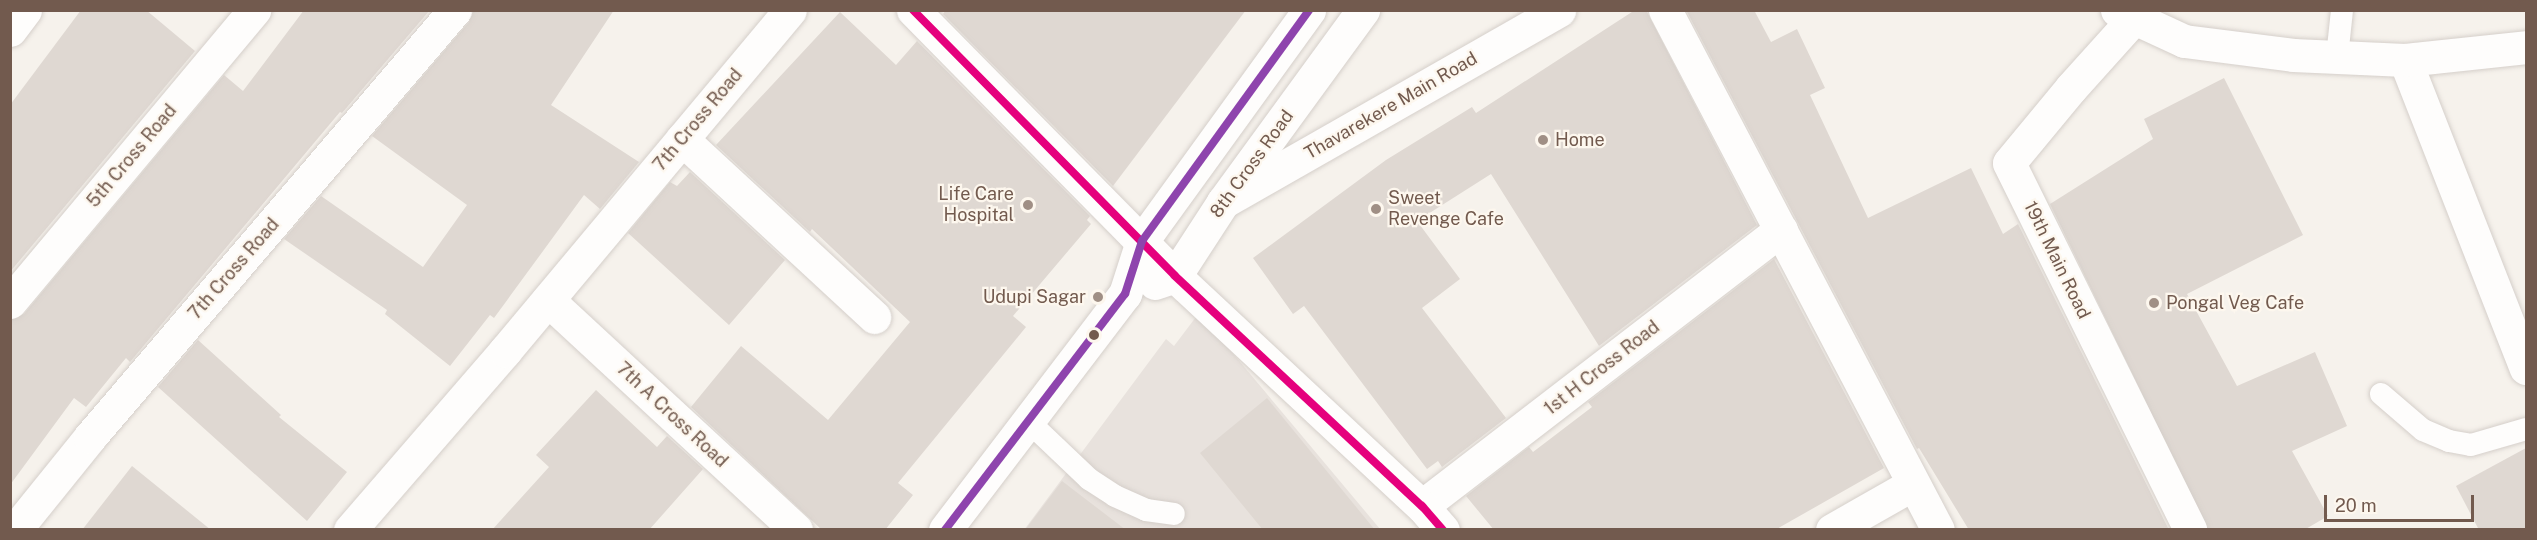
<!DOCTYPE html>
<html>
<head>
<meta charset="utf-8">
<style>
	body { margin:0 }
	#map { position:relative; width:2537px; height:540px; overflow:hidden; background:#f6f2ec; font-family:"Public Sans",sans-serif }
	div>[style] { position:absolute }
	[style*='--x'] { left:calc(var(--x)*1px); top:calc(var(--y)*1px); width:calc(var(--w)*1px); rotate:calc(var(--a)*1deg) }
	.industrial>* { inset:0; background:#e8e2dd }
	.building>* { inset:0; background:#dfd8d2 }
	.roads { filter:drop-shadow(0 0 2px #d5cfca) drop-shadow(0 0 2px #d5cfca) }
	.lane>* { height:22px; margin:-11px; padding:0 11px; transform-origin:11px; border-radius:11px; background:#fefdfc }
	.street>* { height:33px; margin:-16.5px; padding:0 16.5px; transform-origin:16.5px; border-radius:16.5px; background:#fefdfc }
	.secondary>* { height:33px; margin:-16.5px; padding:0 16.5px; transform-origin:16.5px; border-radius:16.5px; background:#fefdfc }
	.bus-1>* { height:8px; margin:-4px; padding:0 4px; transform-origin:4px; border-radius:4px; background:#e5007d }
	.bus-2>* { height:8px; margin:-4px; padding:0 4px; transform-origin:4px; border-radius:4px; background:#8e44ad }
	.dots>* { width:16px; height:16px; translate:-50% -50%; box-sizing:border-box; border:3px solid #fdf7ee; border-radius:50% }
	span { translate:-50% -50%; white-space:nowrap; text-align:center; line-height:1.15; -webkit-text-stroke:4.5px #fdf7ee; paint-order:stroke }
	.street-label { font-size:18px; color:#725a4e }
	.poi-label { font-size:18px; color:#725a4e }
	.left { translate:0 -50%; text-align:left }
	.right { translate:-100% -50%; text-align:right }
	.frame { position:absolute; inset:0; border:12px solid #725a4e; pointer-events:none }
	.scale { position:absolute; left:2324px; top:495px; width:150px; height:27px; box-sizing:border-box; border:3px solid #725a4e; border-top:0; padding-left:8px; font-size:18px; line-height:21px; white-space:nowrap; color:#725a4e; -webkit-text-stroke:4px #fdf7ee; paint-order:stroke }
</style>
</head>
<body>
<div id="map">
	<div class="industrial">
		<i style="clip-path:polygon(1199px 313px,1380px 529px,1024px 530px,1166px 339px,1174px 346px)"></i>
	</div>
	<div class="building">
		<i style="clip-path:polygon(81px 10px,146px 10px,195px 51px,10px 272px,10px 105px)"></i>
		<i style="clip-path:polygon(304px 10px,430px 10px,342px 113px,340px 112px,130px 362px,126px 358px,86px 407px,74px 398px,10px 485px,10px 320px,24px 314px,224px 75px,243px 91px)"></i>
		<i style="clip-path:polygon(473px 10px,614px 10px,551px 105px,639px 162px,600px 209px,584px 195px,494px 318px,490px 315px,450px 366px,385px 314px,387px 310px,284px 239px,321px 196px,423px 267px,467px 205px,372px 136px,469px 22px)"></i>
		<i style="clip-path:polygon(946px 10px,1246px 10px,1113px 186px,943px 14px)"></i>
		<i style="clip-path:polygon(1635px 10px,1646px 10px,1757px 225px,1599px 346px,1491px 174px,1417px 221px,1460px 279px,1422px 308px,1506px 418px,1442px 467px,1438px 461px,1427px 469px,1304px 306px,1293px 314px,1253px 258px,1386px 160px,1472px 107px,1476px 113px)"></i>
		<i style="clip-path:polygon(1686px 10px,1754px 10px,1771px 42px,1797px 29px,1825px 88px,1810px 95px,1868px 218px,1971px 168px,2003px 234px,2018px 224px,2169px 530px,1969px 530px,1919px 448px,1917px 449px)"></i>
		<i style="clip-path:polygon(840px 12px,896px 65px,917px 41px,1090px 216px,1087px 220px,1091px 224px,1013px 316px,1026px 327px,898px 483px,913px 495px,885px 530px,822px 530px,691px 407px,741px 346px,828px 420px,910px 322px,812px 229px,810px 232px,716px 145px)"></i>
		<i style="clip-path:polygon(2224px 78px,2303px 235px,2187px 294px,2237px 386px,2315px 352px,2347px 426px,2292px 451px,2328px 516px,2304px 530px,2208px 530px,2050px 204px,2153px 139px,2144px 119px)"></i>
		<i style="clip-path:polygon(690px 172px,785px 260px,729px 325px,628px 233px,670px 182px,677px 186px)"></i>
		<i style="clip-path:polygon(1774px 259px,1884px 468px,1775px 530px,1494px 530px,1466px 496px,1529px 447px,1533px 452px,1592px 407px,1588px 402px)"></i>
		<i style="clip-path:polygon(198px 340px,281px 415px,279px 417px,347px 472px,307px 521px,158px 387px)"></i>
		<i style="clip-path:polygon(596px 390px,657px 447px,667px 436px,703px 469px,649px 530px,492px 530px,549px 467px,536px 455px)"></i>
		<i style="clip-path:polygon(1267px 398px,1375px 530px,1263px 530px,1200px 453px)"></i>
		<i style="clip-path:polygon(2526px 448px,2526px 530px,2479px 530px,2456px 486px)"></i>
		<i style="clip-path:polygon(132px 466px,211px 530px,82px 530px)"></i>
		<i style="clip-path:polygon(1062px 481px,1126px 530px,1025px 530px)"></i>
	</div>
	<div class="roads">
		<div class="lane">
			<i style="--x:2337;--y:57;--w:47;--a:-83.9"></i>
			<i style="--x:2381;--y:394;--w:55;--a:40.6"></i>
			<i style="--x:2423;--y:430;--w:28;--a:23"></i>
			<i style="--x:2449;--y:441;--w:22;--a:10"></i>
			<i style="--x:2471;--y:445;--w:57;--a:-16.2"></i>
			<i style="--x:1027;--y:420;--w:86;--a:43.6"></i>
			<i style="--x:1089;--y:479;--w:31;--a:33"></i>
			<i style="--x:1115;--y:496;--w:34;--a:24"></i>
			<i style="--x:1146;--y:510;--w:28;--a:8"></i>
		</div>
		<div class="street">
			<i style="--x:1665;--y:10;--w:587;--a:62.3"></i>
			<i style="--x:2134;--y:18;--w:94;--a:132"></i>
			<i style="--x:2071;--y:88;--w:97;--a:129.6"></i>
			<i style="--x:2009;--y:163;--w:409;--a:63.7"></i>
			<i style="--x:10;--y:30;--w:25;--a:-53"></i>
			<i style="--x:2405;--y:60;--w:331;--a:68.6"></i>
			<i style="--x:682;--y:139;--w:262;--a:42.8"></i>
			<i style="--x:548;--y:300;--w:338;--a:42.8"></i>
			<i style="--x:10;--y:302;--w:381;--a:-50.1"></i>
			<i style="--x:1422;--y:506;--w:453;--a:-37.6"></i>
			<i style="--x:15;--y:530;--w:119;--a:-51.1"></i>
			<i style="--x:90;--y:437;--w:562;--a:-49.48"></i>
			<i style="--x:350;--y:530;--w:237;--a:-49.1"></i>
			<i style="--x:505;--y:351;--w:444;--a:-50.1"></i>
			<i style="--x:1832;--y:530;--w:93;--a:-29.6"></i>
		</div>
		<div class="secondary">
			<i style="--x:913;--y:10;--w:373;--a:45.4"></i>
			<i style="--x:1175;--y:276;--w:338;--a:43"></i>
			<i style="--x:1422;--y:506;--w:32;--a:49"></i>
			<i style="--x:2117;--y:10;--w:74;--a:24.8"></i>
			<i style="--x:2184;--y:41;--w:110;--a:7.3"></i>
			<i style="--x:2293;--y:55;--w:112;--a:2.6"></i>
			<i style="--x:2405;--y:60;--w:122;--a:-6.1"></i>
			<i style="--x:1223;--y:202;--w:387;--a:-29.7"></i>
			<i style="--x:1155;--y:283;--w:21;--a:-19"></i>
			<i style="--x:1175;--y:276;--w:88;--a:-57"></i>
			<i style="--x:1223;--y:202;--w:238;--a:-53.9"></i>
			<i style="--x:945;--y:530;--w:297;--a:-52.7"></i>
			<i style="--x:1125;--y:294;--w:56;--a:-72.2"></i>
			<i style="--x:1142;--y:241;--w:285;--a:-54.1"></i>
		</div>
	</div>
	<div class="bus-1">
		<i style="--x:913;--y:10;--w:373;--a:45.4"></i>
		<i style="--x:1175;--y:276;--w:338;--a:43"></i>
		<i style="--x:1422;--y:506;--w:32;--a:49"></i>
	</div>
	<div class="bus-2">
		<i style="--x:945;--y:530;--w:297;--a:-52.7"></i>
		<i style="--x:1125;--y:294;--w:56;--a:-72.2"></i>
		<i style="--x:1142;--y:241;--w:285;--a:-54.1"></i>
	</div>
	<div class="dots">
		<i style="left:1543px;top:140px;background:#a08f85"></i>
		<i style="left:1028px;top:205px;background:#a08f85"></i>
		<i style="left:1376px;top:209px;background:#a08f85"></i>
		<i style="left:1098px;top:297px;background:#a08f85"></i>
		<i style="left:2154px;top:303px;background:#a08f85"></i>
		<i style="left:1094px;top:335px;background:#725a4e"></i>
	</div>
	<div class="street-label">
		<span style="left:1391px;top:106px;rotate:-30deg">Thavarekere Main Road</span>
		<span style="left:698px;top:120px;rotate:-50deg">7th Cross Road</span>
		<span style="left:132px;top:156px;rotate:-50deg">5th Cross Road</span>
		<span style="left:1252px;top:164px;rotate:-54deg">8th Cross Road</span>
		<span style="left:2057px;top:260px;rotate:64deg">19th Main Road</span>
		<span style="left:234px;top:269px;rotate:-49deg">7th Cross Road</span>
		<span style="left:1602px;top:368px;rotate:-38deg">1st H Cross Road</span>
		<span style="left:672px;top:415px;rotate:43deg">7th A Cross Road</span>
	</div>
	<div class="poi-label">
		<span class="left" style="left:1555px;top:140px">Home</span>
		<span class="right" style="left:1014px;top:205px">Life Care<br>Hospital</span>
		<span class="left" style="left:1388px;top:209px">Sweet<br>Revenge Cafe</span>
		<span class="right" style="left:1086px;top:297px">Udupi Sagar</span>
		<span class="left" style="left:2166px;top:303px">Pongal Veg Cafe</span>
	</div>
	<div class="frame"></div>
	<div class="scale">20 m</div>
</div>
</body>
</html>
